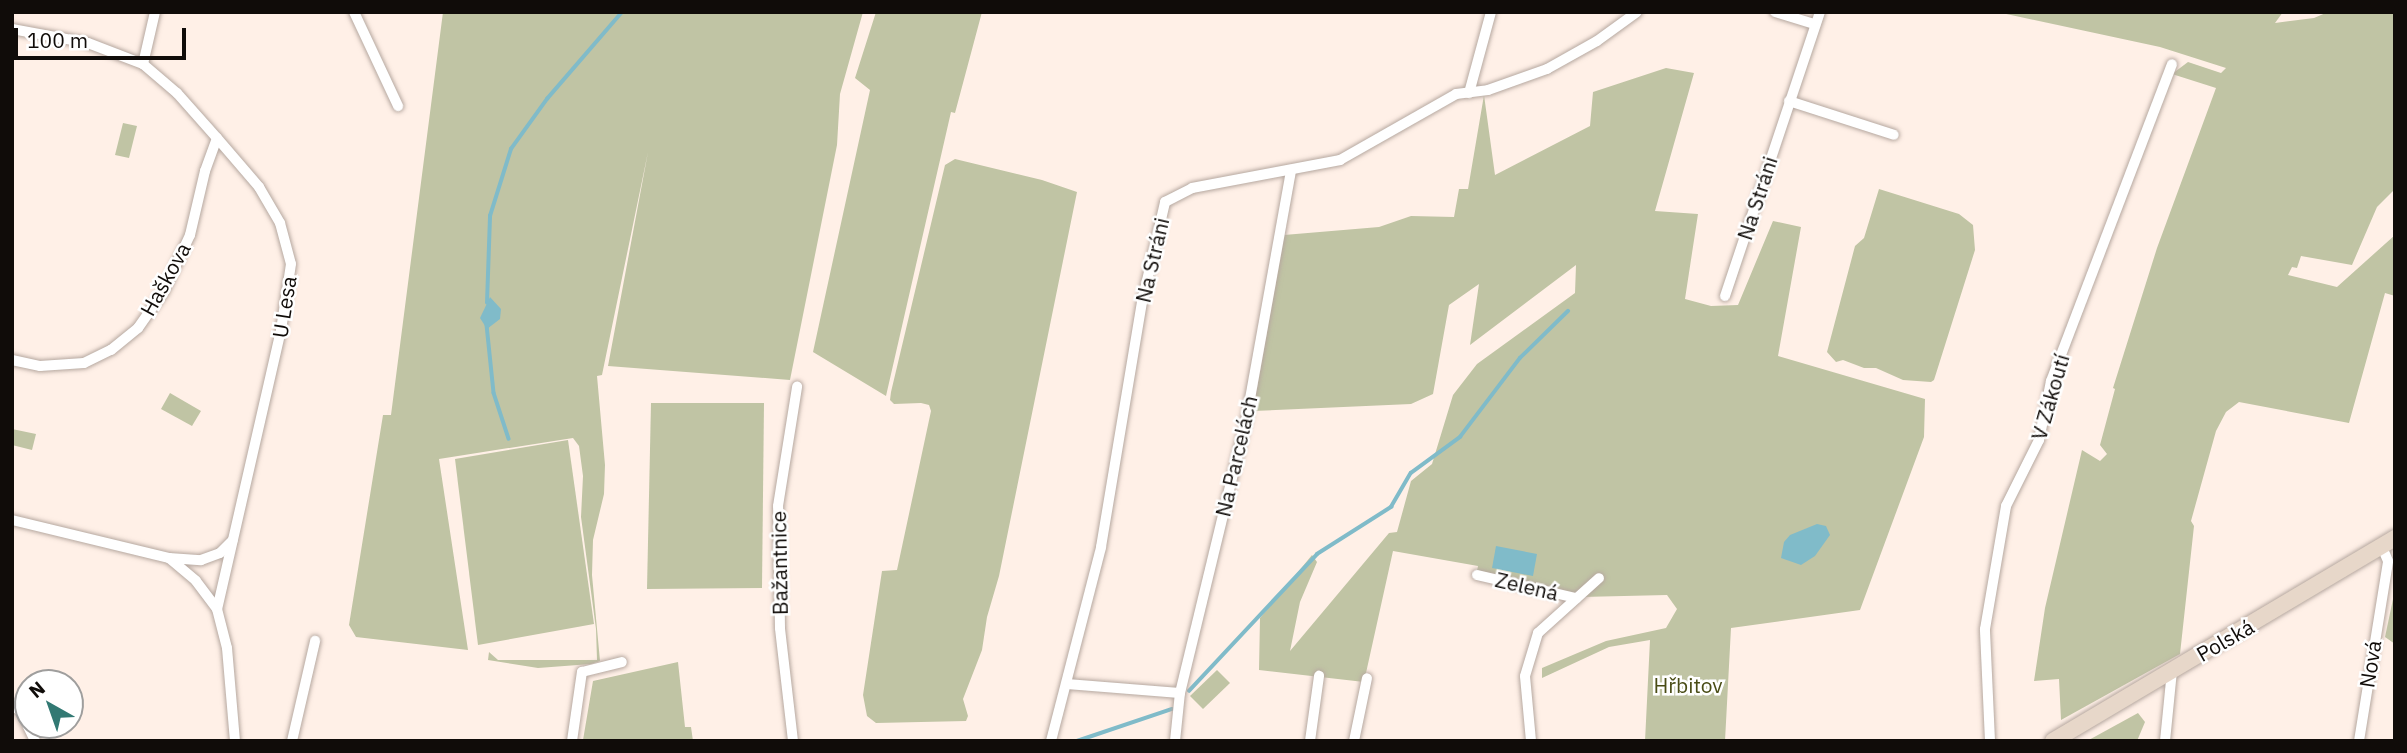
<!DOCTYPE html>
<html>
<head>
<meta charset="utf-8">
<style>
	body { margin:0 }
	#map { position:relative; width:2407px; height:753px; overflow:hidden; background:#fff0e7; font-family:"IBM Plex Sans",sans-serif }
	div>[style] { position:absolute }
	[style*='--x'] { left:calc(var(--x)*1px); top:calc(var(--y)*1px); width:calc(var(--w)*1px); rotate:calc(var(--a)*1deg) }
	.green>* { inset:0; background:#c0c4a4 }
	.water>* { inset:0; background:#80bbc9 }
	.stream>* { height:3.5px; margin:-1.75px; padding:0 1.75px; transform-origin:1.75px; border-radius:1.75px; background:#80bbc9 }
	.roads { filter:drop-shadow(0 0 2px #b6a8a0) drop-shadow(0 0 2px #b6a8a0) }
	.street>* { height:10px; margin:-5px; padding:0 5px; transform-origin:5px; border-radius:5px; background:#fff }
	.secondary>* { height:16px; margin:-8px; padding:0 8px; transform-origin:8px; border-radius:8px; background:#e7d7c9 }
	span { translate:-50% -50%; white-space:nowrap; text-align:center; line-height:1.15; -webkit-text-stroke:5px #fff; paint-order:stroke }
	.street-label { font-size:21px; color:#100c09 }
	.park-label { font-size:21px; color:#494c15 }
	.frame { position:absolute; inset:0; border:14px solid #100c09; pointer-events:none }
	.north { position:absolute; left:14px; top:669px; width:70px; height:70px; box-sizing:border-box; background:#fff; border:2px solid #9f9e9d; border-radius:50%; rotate:320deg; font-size:19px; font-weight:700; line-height:28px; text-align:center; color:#100c09 }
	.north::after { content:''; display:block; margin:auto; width:24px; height:32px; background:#327973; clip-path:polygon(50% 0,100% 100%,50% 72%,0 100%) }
	.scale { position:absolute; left:14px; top:28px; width:172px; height:32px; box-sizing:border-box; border:4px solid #100c09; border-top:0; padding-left:9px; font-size:21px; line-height:24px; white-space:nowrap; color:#100c09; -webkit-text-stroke:5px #fff; paint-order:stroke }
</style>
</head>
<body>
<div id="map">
	<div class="green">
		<i style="clip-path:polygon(443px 12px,863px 12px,840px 94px,837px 145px,790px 380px,608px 366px,648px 152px,602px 375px,597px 376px,605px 465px,604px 494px,593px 540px,592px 575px,600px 661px,591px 664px,538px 668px,488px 660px,489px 652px,498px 660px,597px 660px,596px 629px,581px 517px,583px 476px,579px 446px,573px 438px,439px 459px,468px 650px,356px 637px,349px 625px,383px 415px,391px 415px)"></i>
		<i style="clip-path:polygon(876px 12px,982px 12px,955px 113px,951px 112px,886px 396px,813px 352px,870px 90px,855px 78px)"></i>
		<i style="clip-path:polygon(1997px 12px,2283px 12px,2275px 23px,2314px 18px,2328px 12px,2395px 12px,2395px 189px,2377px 207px,2352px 265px,2301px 256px,2297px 268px,2292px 267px,2288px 275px,2337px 287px,2395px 235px,2395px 296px,2385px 293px,2349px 423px,2239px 402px,2226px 412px,2216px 431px,2191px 521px,2194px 526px,2180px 654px,2061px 720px,2059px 679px,2034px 681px,2045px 608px,2082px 450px,2100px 461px,2107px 454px,2100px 445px,2115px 389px,2113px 388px,2157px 248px,2216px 88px,2172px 74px,2188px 62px,2221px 73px,2226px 68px,2160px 47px)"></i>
		<i style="clip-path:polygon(1666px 68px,1694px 73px,1655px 211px,1698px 214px,1685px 299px,1711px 306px,1738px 305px,1773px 221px,1801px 227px,1778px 356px,1925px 399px,1924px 437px,1860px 610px,1731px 628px,1725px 741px,1645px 741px,1650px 640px,1609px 647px,1542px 678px,1542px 668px,1606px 641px,1666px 628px,1677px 609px,1667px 595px,1581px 597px,1477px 571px,1478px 566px,1393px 551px,1364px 682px,1259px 670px,1260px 618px,1312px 555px,1317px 562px,1300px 602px,1290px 651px,1389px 533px,1397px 532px,1411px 481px,1432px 464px,1453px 395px,1477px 364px,1575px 293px,1576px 265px,1470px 345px,1479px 284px,1449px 305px,1433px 394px,1411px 404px,1253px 411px,1284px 235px,1379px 227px,1411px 216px,1454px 217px,1459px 189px,1468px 189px,1484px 95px,1495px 175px,1590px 126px,1593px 92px)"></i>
		<i style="clip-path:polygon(123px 123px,137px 126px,129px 158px,115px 155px)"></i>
		<i style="clip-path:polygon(955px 159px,1042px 180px,1077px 192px,999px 576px,987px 617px,982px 650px,963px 699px,968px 716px,966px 721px,876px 723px,867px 716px,863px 695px,882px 571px,897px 570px,931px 411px,929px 405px,921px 403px,894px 404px,890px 400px,891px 392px,945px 165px)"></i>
		<i style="clip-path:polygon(1879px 189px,1959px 214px,1973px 225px,1975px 250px,1934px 380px,1931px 382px,1903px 380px,1876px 368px,1864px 368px,1843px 360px,1836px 362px,1827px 352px,1855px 246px,1864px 238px)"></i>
		<i style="clip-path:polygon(170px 393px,201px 411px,192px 426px,161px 409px)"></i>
		<i style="clip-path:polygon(651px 403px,764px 403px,762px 588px,647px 589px)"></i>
		<i style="clip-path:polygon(12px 429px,36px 434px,32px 450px,12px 445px)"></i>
		<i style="clip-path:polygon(568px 440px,594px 624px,478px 645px,455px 459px)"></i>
		<i style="clip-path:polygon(2393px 599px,2395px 600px,2395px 644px,2385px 637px)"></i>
		<i style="clip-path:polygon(678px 662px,685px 727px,691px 727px,693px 741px,583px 740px,593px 681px)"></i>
		<i style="clip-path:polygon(1217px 670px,1230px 683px,1203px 709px,1190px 696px)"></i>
		<i style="clip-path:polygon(2138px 713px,2145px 722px,2137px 741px,2087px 741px)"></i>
	</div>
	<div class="water">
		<i style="clip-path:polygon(490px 297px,501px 309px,500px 319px,487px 329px,480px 318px)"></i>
		<i style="clip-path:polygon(1817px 524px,1826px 526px,1830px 535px,1815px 556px,1801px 565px,1781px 558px,1784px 542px,1790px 535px)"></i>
		<i style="clip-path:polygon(1496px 546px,1537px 554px,1533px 576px,1492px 568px)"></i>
	</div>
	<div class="stream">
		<i style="--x:487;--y:303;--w:87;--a:-88"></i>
		<i style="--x:490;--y:216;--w:70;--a:-72.6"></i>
		<i style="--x:511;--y:149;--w:62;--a:-54.2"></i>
		<i style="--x:547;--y:99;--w:115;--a:-49.2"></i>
		<i style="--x:487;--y:325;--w:68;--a:84.1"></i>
		<i style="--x:494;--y:393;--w:48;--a:71.9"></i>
		<i style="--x:1189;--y:691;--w:187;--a:-46.9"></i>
		<i style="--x:1317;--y:554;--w:88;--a:-32.4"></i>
		<i style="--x:1391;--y:507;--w:39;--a:-60"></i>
		<i style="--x:1411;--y:473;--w:61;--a:-36.3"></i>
		<i style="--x:1460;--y:437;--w:99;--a:-52.8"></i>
		<i style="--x:1520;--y:358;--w:67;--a:-44.4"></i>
		<i style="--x:1077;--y:741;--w:100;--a:-18.6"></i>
	</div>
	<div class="roads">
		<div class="street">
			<i style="--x:354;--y:12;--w:104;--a:64.9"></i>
			<i style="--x:1775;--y:12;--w:41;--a:17.1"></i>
			<i style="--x:12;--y:29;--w:77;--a:10.4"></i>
			<i style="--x:88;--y:43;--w:59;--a:20.9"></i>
			<i style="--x:143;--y:64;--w:45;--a:40.5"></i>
			<i style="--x:177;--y:93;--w:60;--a:48.4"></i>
			<i style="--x:217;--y:138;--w:65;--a:49.4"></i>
			<i style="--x:259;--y:187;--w:42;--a:59.7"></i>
			<i style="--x:280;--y:223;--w:42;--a:75"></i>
			<i style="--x:291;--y:264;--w:67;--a:98.6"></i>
			<i style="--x:281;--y:330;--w:286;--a:102.9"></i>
			<i style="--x:143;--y:64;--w:53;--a:-77"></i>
			<i style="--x:1469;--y:93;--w:84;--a:-74.8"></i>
			<i style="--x:1789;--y:101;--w:110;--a:17.9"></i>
			<i style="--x:1725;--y:296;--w:299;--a:-71.5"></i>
			<i style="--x:12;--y:360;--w:29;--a:12"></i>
			<i style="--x:40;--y:366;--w:44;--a:-3.9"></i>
			<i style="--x:84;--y:363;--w:30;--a:-26"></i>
			<i style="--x:111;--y:350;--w:35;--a:-39"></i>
			<i style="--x:138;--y:328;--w:45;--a:-54.9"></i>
			<i style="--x:164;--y:291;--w:62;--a:-65.1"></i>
			<i style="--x:190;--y:235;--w:66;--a:-76.8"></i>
			<i style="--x:205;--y:171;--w:35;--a:-70"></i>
			<i style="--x:12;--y:520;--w:162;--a:13.6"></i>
			<i style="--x:169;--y:558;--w:35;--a:40"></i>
			<i style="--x:196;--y:581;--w:35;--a:53"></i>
			<i style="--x:217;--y:609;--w:40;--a:75.6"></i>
			<i style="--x:227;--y:648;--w:93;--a:85.1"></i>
			<i style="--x:169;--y:558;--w:32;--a:4"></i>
			<i style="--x:201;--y:560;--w:20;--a:-20"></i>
			<i style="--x:220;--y:553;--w:18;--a:-45"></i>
			<i style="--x:1477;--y:575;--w:102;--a:13.1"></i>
			<i style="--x:1067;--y:684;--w:113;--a:4.6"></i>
			<i style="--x:12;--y:704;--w:12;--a:42"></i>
			<i style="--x:21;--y:712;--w:32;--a:64"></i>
			<i style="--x:292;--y:741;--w:103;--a:-77"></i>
			<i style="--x:572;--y:741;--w:70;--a:-81.8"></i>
			<i style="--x:582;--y:672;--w:41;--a:-14"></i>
			<i style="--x:793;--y:741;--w:114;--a:-96.6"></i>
			<i style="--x:780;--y:628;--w:122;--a:-90.9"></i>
			<i style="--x:778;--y:506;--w:121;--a:-80.9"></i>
			<i style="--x:1051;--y:741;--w:200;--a:-75.5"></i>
			<i style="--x:1101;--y:547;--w:248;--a:-80.5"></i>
			<i style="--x:1142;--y:302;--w:103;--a:-77"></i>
			<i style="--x:1165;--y:202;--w:30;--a:-27"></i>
			<i style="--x:1192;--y:188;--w:151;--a:-10.7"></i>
			<i style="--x:1340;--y:160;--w:133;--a:-29.6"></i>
			<i style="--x:1456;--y:94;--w:32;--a:-7"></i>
			<i style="--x:1488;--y:90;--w:63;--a:-19.6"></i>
			<i style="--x:1547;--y:69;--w:57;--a:-29.2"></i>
			<i style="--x:1597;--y:41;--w:49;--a:-35.9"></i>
			<i style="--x:1175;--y:741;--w:48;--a:-84.1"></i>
			<i style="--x:1180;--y:693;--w:280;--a:-76.4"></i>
			<i style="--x:1246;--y:421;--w:255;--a:-79.8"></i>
			<i style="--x:1310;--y:741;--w:66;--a:-82.1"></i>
			<i style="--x:1354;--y:741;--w:64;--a:-78.3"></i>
			<i style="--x:1531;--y:741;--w:65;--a:-95.3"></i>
			<i style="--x:1525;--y:676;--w:45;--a:-73.2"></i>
			<i style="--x:1538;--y:633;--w:82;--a:-42"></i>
			<i style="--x:1990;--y:741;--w:112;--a:-92.6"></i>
			<i style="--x:1985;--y:629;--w:125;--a:-80.3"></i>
			<i style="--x:2006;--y:506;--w:74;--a:-63.4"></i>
			<i style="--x:2039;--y:440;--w:60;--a:-78.5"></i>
			<i style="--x:2051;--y:381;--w:339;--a:-69.1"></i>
			<i style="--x:2165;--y:741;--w:70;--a:-84.3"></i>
			<i style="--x:2359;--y:741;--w:182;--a:-80.8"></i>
			<i style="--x:2388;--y:561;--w:15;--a:-113"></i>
		</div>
		<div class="secondary">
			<i style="--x:2053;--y:741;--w:398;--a:-30.7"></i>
		</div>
	</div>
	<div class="street-label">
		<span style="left:1757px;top:198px;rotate:-72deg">Na Stráni</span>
		<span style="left:1152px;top:260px;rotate:-77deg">Na Stráni</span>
		<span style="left:165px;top:279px;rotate:-61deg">Haškova</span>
		<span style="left:284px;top:307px;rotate:-81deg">U Lesa</span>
		<span style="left:2050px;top:397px;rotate:-74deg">V Zákoutí</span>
		<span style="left:1236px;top:456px;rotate:-77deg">Na Parcelách</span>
		<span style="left:779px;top:563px;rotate:-91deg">Bažantnice</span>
		<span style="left:1527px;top:586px;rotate:13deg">Zelená</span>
		<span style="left:2225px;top:640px;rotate:-30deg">Polská</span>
		<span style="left:2370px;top:664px;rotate:-81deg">Nová</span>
	</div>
	<div class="park-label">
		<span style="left:1688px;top:685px">Hřbitov</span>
	</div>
	<div class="frame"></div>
	<div class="north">N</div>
	<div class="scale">100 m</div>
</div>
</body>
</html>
